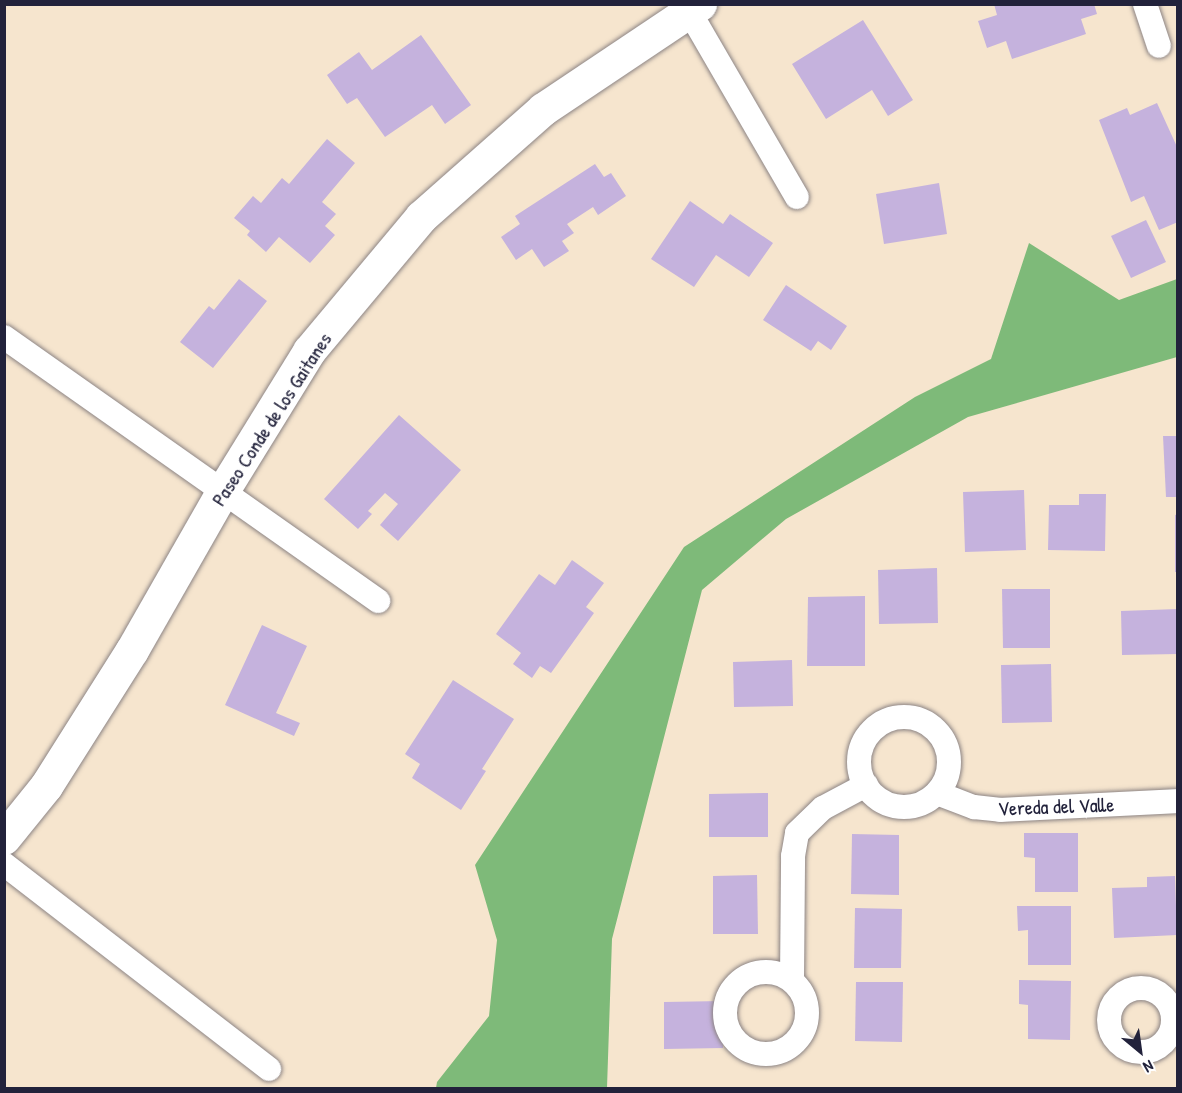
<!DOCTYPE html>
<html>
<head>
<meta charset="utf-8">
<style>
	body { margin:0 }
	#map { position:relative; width:1182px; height:1093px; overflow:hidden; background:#f6e5ce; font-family:"Patrick Hand",sans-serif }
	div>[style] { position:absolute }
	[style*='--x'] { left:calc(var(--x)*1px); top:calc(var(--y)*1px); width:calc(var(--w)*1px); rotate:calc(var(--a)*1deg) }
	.forest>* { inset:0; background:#7eba79 }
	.building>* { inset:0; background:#c5b2dd }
	.roads { filter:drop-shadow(0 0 2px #8c8484) drop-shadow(0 0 2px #8c8484) }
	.street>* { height:24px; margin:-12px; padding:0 12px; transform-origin:12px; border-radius:12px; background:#fff }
	.street>.ring { margin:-12px; padding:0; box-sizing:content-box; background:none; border:24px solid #fff; border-radius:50% }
	.secondary>* { height:33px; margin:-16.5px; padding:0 16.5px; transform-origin:16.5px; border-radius:16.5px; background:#fff }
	span { translate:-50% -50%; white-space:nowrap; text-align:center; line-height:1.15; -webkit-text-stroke:6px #fff; paint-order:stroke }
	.street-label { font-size:20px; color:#22223b }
	.frame { position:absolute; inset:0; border:6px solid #22223b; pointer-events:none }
	.north { position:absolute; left:1110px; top:1021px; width:60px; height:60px; -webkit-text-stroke:4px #fff; paint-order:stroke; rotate:151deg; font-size:16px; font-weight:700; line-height:24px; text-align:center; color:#22223b }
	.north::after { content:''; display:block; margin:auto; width:21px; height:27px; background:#22223b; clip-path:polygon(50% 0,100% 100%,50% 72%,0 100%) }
</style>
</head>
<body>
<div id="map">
	<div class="forest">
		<i style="clip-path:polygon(1029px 243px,1119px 300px,1177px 279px,1177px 357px,968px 417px,786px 519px,702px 590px,612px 939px,607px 1088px,436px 1088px,437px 1082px,489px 1016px,497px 940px,475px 865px,684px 547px,915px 397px,991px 359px)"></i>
	</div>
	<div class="building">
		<i style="clip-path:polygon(994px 4px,1094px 4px,1097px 14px,1081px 19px,1086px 34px,1012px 59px,1006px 41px,987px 48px,978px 21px,997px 15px)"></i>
		<i style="clip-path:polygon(863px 20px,913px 100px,888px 116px,872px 90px,826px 119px,792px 64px)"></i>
		<i style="clip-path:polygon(421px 35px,471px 105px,445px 124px,432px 105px,385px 137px,357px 98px,347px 104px,327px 75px,359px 52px,372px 70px)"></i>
		<i style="clip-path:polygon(1157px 103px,1178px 149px,1178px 222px,1159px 230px,1144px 196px,1131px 202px,1099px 120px,1127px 108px,1130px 115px)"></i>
		<i style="clip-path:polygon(327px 139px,355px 163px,322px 202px,336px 214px,325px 226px,335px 235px,310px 263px,279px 237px,266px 252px,247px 235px,250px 231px,234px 218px,253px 196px,261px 203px,282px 178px,289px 184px)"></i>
		<i style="clip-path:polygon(595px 164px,604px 177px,611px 173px,626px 196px,598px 215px,593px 207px,567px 224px,574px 233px,562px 241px,569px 251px,544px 267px,532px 249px,516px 260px,501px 237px,520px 224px,515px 216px)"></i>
		<i style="clip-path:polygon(939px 183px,947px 234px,884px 244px,876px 194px)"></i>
		<i style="clip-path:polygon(690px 201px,723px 224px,730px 214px,773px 243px,749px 277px,716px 255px,694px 287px,651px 259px)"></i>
		<i style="clip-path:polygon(1146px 220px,1166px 262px,1131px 278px,1111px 236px)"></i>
		<i style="clip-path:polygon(239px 279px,267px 301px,213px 368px,180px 342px,209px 306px,214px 310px)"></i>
		<i style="clip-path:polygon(786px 285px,847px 326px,831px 350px,818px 341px,811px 351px,763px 320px)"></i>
		<i style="clip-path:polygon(399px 415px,461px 470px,398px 541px,380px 525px,398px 504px,385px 493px,368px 511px,372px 514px,358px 529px,324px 499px)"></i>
		<i style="clip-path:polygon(1163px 436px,1178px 436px,1178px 497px,1166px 497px)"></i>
		<i style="clip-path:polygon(1024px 490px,1026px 550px,965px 552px,963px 492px)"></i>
		<i style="clip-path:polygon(1079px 494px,1106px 494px,1105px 551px,1048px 550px,1049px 505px,1079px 505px)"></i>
		<i style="clip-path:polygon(1178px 514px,1178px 572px,1175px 572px,1175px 515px)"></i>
		<i style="clip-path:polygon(572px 560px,604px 583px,586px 607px,594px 613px,551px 673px,540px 666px,532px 678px,513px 664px,521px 653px,496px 634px,539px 574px,555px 585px)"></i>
		<i style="clip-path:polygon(937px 568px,938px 623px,879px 624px,878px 570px)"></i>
		<i style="clip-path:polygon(1002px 589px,1050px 589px,1050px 648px,1003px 648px)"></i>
		<i style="clip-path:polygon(865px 596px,865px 666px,807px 666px,808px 597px)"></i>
		<i style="clip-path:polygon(1178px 609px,1178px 654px,1122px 655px,1121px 611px)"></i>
		<i style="clip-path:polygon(262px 625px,307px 646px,276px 713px,300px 723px,294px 736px,225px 705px)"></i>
		<i style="clip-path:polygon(792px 660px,793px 706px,734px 707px,733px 662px)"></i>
		<i style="clip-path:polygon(1051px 664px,1052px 722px,1002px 723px,1001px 665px)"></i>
		<i style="clip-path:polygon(453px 680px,514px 719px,482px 769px,486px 771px,461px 810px,412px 778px,420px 764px,405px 754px)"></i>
		<i style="clip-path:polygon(768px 793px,768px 837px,709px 837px,709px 794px)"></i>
		<i style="clip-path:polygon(1024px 833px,1078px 833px,1078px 892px,1035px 892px,1035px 858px,1024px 857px)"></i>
		<i style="clip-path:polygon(852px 834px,899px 835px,899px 895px,851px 894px)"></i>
		<i style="clip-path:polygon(757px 875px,758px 934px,713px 934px,713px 876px)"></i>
		<i style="clip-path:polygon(1175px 876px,1177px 935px,1114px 938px,1112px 888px,1147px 887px,1147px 877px)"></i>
		<i style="clip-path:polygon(1017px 906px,1071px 906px,1071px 965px,1028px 965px,1028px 930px,1018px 931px)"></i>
		<i style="clip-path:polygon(855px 908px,902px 909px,901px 968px,854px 968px)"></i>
		<i style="clip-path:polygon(1019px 980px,1071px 981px,1070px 1040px,1028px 1039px,1028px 1005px,1019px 1004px)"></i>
		<i style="clip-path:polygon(856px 982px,903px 982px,902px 1042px,855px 1041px)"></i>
		<i style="clip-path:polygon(723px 1001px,723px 1048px,664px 1049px,664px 1002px)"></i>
	</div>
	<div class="roads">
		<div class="street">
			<i style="--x:1145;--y:4;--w:44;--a:71.6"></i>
			<i style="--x:689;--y:11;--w:215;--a:59.9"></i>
			<i style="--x:4;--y:337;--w:458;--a:35.2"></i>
			<i class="ring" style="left:859px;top:717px;width:66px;height:66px"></i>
			<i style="--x:937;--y:793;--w:40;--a:21"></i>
			<i style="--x:974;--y:807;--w:27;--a:6"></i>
			<i style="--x:1001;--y:810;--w:177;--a:-2.9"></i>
			<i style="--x:4;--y:864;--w:335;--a:37.7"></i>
			<i class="ring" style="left:725px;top:972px;width:58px;height:58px"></i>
			<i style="--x:792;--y:980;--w:124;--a:-89.5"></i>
			<i style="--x:793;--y:856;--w:23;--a:-80"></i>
			<i style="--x:797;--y:833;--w:36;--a:-44"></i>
			<i style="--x:823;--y:808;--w:49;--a:-28.1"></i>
			<i class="ring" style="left:1109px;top:988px;width:40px;height:40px"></i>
		</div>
		<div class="secondary">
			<i style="--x:4;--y:838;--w:67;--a:-51.1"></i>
			<i style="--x:46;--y:786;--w:161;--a:-57.7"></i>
			<i style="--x:132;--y:650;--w:182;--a:-60.3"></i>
			<i style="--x:222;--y:492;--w:166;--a:-58.3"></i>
			<i style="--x:309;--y:351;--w:175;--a:-50.1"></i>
			<i style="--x:421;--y:217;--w:163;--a:-41.5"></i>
			<i style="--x:543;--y:109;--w:189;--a:-33.8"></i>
		</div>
	</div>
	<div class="street-label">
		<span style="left:271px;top:419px;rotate:-57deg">Paseo Conde de los Gaitanes</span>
		<span style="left:1056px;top:806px;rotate:-2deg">Vereda del Valle</span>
	</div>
	<div class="frame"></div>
	<div class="north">N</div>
</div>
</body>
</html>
